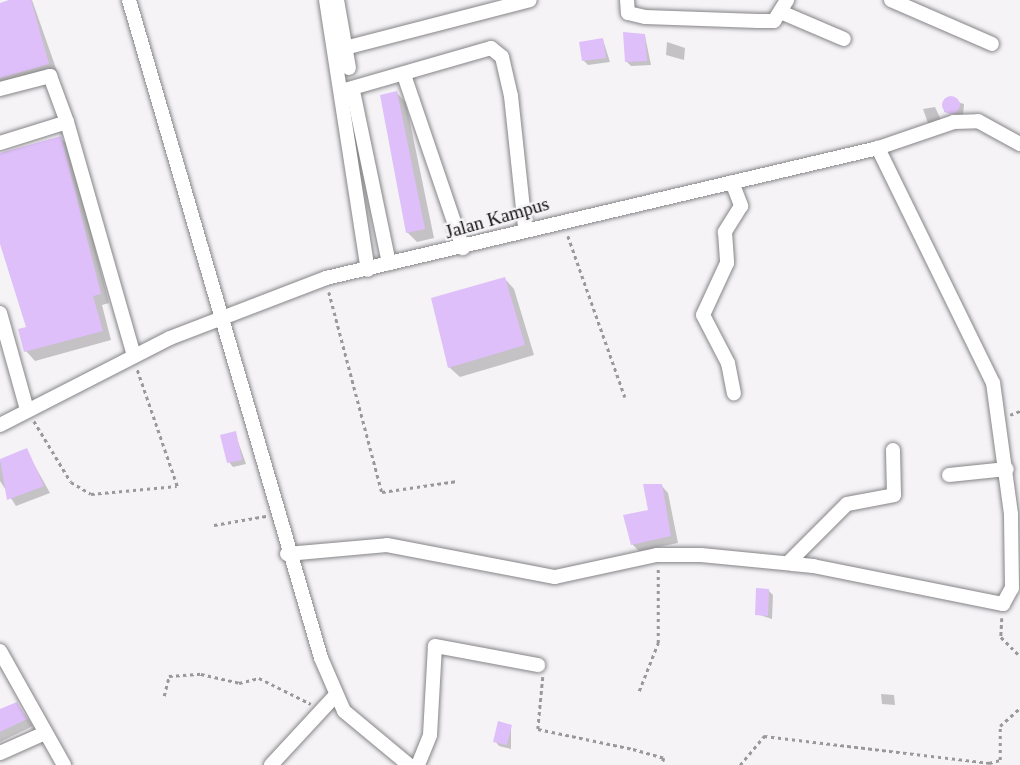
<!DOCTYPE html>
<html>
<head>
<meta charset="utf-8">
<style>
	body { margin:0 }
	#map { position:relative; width:1020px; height:765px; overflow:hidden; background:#f5f3f6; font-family:Georgia,serif }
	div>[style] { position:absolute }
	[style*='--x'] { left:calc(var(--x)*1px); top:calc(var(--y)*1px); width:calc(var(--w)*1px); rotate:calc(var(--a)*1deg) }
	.shadow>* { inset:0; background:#0003 }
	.building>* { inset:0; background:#dfbffa }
	.round { border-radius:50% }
	.path>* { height:2.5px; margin-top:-1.25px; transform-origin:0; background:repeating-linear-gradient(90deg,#99989a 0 3.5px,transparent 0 7px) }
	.roads { filter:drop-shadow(0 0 2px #858487) drop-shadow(0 0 2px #858487) }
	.minor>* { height:14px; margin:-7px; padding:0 7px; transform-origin:7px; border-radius:7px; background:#fff }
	span { translate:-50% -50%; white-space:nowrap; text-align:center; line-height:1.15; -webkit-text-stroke:5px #f5f3f6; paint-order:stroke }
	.street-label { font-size:19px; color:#101011 }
</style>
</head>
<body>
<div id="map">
	<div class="shadow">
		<i style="clip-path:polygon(32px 0,58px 74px,0 90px,0 4px)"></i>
		<i style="clip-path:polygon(645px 36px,651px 65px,631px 66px,626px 61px)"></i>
		<i style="clip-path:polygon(603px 40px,610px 62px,588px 65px,583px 60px)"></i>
		<i style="clip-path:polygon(667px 42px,685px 48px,684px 60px,666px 55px)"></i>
		<i style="clip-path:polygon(397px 93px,406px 103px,434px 238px,417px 242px,407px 232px)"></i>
		<i style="clip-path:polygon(945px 98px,964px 104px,963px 116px,944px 112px)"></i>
		<i style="clip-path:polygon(935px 107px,942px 122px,929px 126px,923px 109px)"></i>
		<i style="clip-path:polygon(61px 138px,70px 148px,109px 303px,102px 305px,111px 340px,35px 361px,26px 351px,28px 328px,0 239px,0 155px)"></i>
		<i style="clip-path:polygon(505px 279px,514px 289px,534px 355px,460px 377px,450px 368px,434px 299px)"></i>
		<i style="clip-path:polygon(235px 433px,246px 464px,233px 467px,229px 462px)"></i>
		<i style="clip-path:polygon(26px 450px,50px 493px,16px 506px,0 481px,0 461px)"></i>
		<i style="clip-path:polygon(661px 485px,668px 493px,678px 543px,639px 551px,632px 544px)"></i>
		<i style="clip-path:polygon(768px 590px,773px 595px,772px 619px,757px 614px)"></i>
		<i style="clip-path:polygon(881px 694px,894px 695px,895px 705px,882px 704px)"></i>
		<i style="clip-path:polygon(17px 704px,33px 726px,0 742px,0 711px)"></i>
		<i style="clip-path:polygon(511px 727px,511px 749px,499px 746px,495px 741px)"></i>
	</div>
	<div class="building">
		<i style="clip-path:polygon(9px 0,31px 0,49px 64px,0 78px,0 3px)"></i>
		<i style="clip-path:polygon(623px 32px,645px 34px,647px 61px,625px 62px)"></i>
		<i style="clip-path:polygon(603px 38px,606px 58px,582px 61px,579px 42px)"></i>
		<i style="clip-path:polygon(397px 91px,425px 229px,406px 233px,380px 95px)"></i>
		<i class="round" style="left:942px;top:96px;width:18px;height:18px"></i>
		<i style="clip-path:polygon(61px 136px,101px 294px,93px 296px,103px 331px,24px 352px,18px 329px,26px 327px,0 244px,0 153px)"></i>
		<i style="clip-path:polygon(505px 277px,525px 345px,448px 368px,431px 298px)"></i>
		<i style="clip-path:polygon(236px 431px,242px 460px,227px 463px,220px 435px)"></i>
		<i style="clip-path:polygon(27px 448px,44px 486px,7px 500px,0 459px)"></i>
		<i style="clip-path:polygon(643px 484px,662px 484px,671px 536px,631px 545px,623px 515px,648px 510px)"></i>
		<i style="clip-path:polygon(756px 588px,769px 589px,768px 616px,755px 615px)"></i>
		<i style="clip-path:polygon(17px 702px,27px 719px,0 732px,0 709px)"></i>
		<i style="clip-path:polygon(498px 721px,512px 725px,507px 745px,493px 742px)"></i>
	</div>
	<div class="path">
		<i style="--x:568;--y:236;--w:171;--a:70.5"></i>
		<i style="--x:329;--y:292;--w:207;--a:75.2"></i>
		<i style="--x:382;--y:492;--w:76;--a:-8.3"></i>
		<i style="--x:1010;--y:415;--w:11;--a:-22"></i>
		<i style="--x:34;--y:421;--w:71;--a:58.8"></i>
		<i style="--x:71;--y:482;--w:23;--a:31"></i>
		<i style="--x:91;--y:494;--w:86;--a:-5.3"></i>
		<i style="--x:177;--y:486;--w:123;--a:-109"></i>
		<i style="--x:214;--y:525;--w:53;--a:-9.8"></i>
		<i style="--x:1002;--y:618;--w:19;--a:93"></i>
		<i style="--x:1001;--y:637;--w:27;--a:45"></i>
		<i style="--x:543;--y:677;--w:52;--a:95.5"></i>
		<i style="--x:538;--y:729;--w:97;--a:11.9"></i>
		<i style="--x:633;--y:749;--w:32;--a:16"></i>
		<i style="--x:664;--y:758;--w:7;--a:106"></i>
		<i style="--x:639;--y:691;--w:52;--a:-68.4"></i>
		<i style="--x:658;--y:643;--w:74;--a:-90"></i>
		<i style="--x:164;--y:696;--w:21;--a:-76"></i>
		<i style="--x:169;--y:676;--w:32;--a:-4"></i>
		<i style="--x:201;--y:674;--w:39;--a:13"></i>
		<i style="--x:239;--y:683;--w:21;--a:-14"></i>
		<i style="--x:259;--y:678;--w:58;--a:26.6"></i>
		<i style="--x:740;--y:765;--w:38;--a:-50"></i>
		<i style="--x:764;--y:736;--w:227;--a:6.8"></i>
		<i style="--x:989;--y:763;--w:11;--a:-15"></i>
		<i style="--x:1000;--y:760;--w:34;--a:-90"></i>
		<i style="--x:1000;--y:726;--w:27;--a:-42"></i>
	</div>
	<div class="roads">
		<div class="minor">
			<i style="--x:129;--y:0;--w:685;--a:73.73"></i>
			<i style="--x:321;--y:658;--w:58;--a:66.5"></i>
			<i style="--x:344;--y:711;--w:85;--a:39.7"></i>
			<i style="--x:326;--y:0;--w:273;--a:81.2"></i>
			<i style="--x:337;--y:0;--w:69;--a:80"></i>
			<i style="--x:627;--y:0;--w:13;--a:86"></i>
			<i style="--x:628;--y:13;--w:17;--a:13"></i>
			<i style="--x:645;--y:17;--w:113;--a:2"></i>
			<i style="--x:758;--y:21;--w:16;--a:0"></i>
			<i style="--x:774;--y:21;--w:25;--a:-58"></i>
			<i style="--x:891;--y:0;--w:110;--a:23.5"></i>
			<i style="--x:783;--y:13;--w:66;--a:23.1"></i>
			<i style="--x:337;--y:50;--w:199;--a:-14.5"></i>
			<i style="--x:404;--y:75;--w:183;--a:71.2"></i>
			<i style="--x:0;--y:89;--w:52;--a:-14.6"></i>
			<i style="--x:50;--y:76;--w:49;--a:69.7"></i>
			<i style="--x:345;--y:90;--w:152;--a:-16"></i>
			<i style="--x:491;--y:48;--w:14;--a:39"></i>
			<i style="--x:502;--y:57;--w:40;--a:77"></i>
			<i style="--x:511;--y:96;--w:133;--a:83.9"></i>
			<i style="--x:353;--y:91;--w:176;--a:78.2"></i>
			<i style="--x:0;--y:143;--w:70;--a:-17.4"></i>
			<i style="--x:67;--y:122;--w:243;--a:74"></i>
			<i style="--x:732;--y:182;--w:26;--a:69"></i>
			<i style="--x:741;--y:206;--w:31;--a:122"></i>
			<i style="--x:725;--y:232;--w:31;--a:86"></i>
			<i style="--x:727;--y:263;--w:57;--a:114.8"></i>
			<i style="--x:703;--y:315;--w:54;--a:62.5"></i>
			<i style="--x:728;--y:363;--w:31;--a:79"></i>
			<i style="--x:0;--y:313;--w:101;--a:74.4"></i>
			<i style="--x:0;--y:425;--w:191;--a:-27.1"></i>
			<i style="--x:170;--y:338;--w:167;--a:-21"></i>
			<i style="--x:326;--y:278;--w:567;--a:-13.25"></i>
			<i style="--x:878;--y:148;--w:80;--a:-18.9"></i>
			<i style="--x:954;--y:122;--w:24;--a:-2"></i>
			<i style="--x:978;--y:121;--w:48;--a:28.7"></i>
			<i style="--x:949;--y:475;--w:58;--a:-5.9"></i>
			<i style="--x:287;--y:554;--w:100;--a:-5.1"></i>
			<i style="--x:387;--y:545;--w:171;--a:10.8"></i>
			<i style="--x:555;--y:577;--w:104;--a:-12.2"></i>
			<i style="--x:657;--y:555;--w:44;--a:0"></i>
			<i style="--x:701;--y:555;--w:113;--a:5.6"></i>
			<i style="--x:813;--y:566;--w:194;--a:11.3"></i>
			<i style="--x:1003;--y:604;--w:18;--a:-61"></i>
			<i style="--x:1012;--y:588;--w:74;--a:-90.8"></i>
			<i style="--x:1011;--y:514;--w:132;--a:-97.8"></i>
			<i style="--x:993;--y:383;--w:262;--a:-116.1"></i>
			<i style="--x:788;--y:563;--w:83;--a:-45"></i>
			<i style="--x:847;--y:504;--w:48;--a:-10.8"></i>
			<i style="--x:894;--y:495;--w:45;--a:-91.3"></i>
			<i style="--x:0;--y:651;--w:131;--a:60.7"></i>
			<i style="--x:0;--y:753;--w:49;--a:-24"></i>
			<i style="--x:271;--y:765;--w:94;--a:-47.2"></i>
			<i style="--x:418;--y:765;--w:32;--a:-68"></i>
			<i style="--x:430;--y:735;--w:89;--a:-86.8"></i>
			<i style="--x:435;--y:646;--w:105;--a:10.5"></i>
		</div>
	</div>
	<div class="street-label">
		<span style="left:497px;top:218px;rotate:-16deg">Jalan Kampus</span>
	</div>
</div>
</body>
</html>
